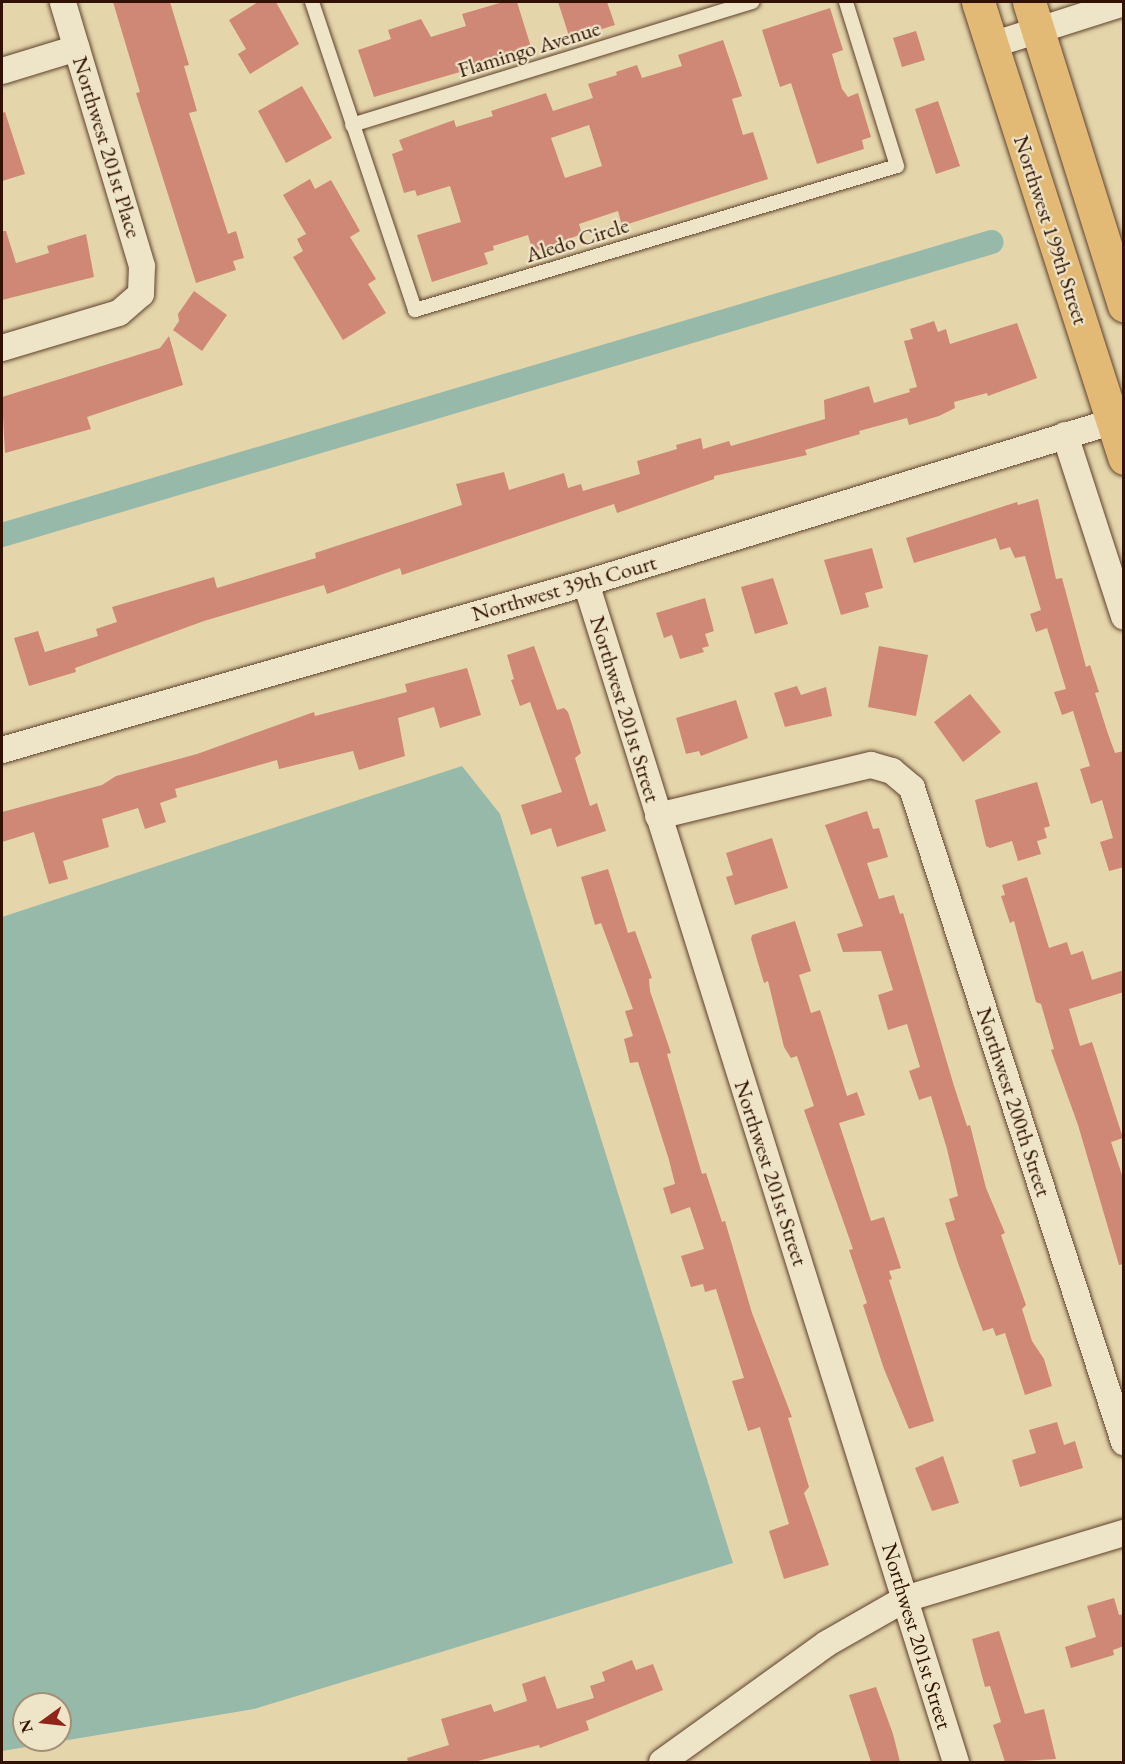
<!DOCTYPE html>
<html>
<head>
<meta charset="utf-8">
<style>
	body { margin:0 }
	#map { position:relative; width:1125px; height:1764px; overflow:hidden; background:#e5d5ab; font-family:"EB Garamond",serif }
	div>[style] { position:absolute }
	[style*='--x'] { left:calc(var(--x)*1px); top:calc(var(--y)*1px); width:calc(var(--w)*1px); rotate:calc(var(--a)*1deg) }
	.water>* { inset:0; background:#96b9aa }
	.canal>* { height:24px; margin:-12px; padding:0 12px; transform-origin:12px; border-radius:12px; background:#96b9aa }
	.building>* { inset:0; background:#cf8876 }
	.roads { filter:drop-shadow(0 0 2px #5e422c) drop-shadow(0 0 2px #5e422c) }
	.service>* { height:14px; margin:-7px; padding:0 7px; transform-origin:7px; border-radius:7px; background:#eee4c8 }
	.minor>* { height:26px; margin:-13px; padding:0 13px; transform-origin:13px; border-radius:13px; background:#eee4c8 }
	.primary>* { height:33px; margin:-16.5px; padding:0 16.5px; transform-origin:16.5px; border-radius:16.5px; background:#e2ba76 }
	span { translate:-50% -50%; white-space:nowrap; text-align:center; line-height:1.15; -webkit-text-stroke:4.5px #eee4c8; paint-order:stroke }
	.street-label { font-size:22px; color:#311101 }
	.frame { position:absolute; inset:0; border:3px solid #311101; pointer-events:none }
	.north { position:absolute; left:12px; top:1692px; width:60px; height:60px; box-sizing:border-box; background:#eee4c8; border:2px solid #a29078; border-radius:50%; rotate:255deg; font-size:16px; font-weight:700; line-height:24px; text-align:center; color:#311101 }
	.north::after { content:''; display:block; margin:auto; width:21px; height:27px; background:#8f2418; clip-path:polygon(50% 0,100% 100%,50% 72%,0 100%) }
</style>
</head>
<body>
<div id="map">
	<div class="water">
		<i style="clip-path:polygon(evenodd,462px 766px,500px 814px,733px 1563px,254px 1709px,2px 1751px,2px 917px,462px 766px,24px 1704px,60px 1704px,60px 1740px,24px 1740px,24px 1704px)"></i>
	</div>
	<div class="canal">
		<i style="--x:2;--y:535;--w:1032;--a:-16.49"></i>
	</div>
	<div class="building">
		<i style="clip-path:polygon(113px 2px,170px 2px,189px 65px,184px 66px,197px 111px,189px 113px,228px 234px,236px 231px,244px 258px,233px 261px,236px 270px,196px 283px,136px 93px,140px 92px)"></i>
		<i style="clip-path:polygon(258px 2px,276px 2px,299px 44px,250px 74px,238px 54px,246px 49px,229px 20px)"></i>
		<i style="clip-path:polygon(503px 2px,517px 2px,531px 47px,490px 59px,491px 63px,374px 97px,358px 50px,391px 39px,388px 30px,421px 19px,431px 37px,466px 26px,462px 14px)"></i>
		<i style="clip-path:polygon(558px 2px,607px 2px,615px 25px,570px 39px)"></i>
		<i style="clip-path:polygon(830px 8px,843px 50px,832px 54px,842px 89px,848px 97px,858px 93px,871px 137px,862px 140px,864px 149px,817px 164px,791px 83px,780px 87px,762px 30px)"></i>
		<i style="clip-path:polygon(916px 31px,925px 60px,902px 67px,893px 38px)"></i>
		<i style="clip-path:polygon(evenodd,723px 40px,742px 96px,732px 99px,743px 135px,753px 132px,768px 179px,622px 226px,618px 211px,579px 224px,582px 234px,533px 252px,528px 235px,493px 246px,494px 250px,484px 253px,488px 264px,432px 282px,417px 235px,461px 222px,450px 186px,417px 196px,415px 190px,404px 193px,392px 154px,403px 150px,399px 140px,454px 120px,456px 127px,493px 116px,491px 111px,546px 93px,553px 111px,593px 98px,588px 84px,617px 75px,616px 72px,637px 65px,642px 78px,682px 66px,678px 55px,723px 40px,589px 125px,602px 166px,565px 178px,551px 138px,589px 125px)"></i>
		<i style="clip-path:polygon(302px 86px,332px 138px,286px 163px,258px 111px)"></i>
		<i style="clip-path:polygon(938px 101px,960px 166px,936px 174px,915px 109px)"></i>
		<i style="clip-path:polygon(5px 112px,25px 174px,2px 181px,2px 113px)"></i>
		<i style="clip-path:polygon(310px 179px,315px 189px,331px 180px,360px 231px,350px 237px,376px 279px,368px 284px,386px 313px,343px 340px,293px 257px,303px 251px,297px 239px,306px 234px,283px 195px)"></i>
		<i style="clip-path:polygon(2px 231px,6px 231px,16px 263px,49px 253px,47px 246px,86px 234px,94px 277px,2px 300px)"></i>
		<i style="clip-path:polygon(194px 291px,227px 315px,202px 351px,173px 330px,179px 321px,178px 314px)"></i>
		<i style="clip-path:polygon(934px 321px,938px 332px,946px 329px,950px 344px,1017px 323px,1037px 378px,988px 396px,987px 393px,954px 402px,955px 408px,939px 416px,909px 425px,907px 418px,859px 431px,860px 434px,805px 450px,807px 455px,714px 476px,714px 479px,617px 513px,614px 504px,402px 575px,400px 568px,327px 594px,324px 585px,204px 621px,75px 668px,76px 672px,29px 686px,14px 638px,38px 631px,45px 652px,98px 636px,96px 629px,117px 622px,112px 607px,214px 577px,217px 588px,316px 558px,315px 553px,462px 505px,456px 484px,504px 472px,509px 490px,564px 473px,568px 488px,581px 484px,583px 491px,640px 474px,637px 461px,677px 449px,676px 445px,701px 438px,703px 449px,729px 441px,731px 446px,825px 419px,824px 400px,869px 386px,874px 403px,910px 392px,909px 389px,917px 387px,904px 341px,913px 339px,910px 329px)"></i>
		<i style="clip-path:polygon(169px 336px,183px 385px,87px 417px,91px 429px,5px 453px,2px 397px,160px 348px)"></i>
		<i style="clip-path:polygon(1038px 499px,1056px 579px,1062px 578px,1086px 667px,1090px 665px,1099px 692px,1095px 693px,1108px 734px,1115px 753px,1124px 751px,1124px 867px,1109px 871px,1100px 842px,1113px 838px,1102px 800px,1091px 804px,1080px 769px,1090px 766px,1073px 711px,1062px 715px,1054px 692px,1066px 689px,1047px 628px,1036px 632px,1030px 614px,1041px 610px,1025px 556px,1015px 558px,1010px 547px,1000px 550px,996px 538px,914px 563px,906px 538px,1017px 502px,1018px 505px)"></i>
		<i style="clip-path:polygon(872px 548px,883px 588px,865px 593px,869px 607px,841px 615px,824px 560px)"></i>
		<i style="clip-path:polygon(773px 578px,788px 624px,755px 634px,741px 587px)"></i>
		<i style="clip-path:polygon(705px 598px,714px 631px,705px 634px,709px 646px,702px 648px,704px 652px,680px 659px,672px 635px,664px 638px,656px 613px)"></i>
		<i style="clip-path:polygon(534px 646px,557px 710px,564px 708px,568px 712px,581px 753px,575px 758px,590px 806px,597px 803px,606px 831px,557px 847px,551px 828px,531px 835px,521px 805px,562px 792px,530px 702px,520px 706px,511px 680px,514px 679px,507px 655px)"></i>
		<i style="clip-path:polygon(879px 646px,928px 655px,916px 716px,868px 707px)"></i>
		<i style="clip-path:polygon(467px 668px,481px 715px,440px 728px,434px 707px,398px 718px,405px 756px,359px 770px,353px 751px,279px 769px,277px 760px,175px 789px,177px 797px,160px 803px,166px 822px,145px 829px,138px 808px,102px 819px,109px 847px,63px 861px,68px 879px,49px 884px,34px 832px,2px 842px,2px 812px,102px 785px,116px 776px,197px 754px,314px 712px,315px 716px,407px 692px,405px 684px)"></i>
		<i style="clip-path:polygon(797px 686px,801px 695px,826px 687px,832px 716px,785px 727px,774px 693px)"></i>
		<i style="clip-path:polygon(970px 694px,1001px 732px,963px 762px,934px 722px)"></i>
		<i style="clip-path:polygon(736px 700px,748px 738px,701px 756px,699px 751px,686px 754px,676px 718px)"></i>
		<i style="clip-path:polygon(1037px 782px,1050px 826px,1044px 828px,1047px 838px,1037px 841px,1041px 854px,1018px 861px,1012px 841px,990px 848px,986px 846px,975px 800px)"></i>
		<i style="clip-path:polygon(867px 811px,873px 829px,879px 828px,888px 857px,867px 863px,879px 899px,894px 895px,900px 914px,903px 913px,954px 1086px,967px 1126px,970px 1125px,986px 1188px,1005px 1233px,1001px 1235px,1026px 1305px,1022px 1309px,1032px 1341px,1044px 1359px,1052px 1386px,1025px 1395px,1005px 1333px,996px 1336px,993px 1328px,983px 1331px,958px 1263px,945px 1223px,955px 1220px,949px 1199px,958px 1196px,947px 1149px,931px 1096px,919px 1100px,909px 1071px,920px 1067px,907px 1024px,888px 1030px,878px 995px,893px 990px,881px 951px,843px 952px,837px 934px,863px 926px,825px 825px)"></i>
		<i style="clip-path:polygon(772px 838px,788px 888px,735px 905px,726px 877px,733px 875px,726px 853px)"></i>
		<i style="clip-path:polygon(608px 869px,628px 933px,635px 931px,652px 978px,649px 979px,650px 991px,671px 1053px,667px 1054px,702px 1174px,706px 1173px,722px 1222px,725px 1221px,752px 1313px,792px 1417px,788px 1418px,809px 1487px,804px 1493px,829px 1565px,784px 1579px,769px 1531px,789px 1524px,760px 1427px,748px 1431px,732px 1381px,744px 1378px,716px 1289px,705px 1292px,703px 1284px,691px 1287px,681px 1256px,704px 1249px,690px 1207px,671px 1214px,663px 1188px,675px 1184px,669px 1160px,638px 1062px,630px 1063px,624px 1039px,633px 1036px,625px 1011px,633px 1009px,601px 923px,595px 925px,581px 877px)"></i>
		<i style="clip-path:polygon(1027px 877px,1049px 948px,1067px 942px,1071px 955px,1083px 951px,1092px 980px,1124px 970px,1124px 992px,1069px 1009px,1080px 1046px,1092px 1042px,1123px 1138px,1111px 1142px,1124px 1181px,1124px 1264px,1119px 1265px,1078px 1125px,1051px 1050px,1054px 1049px,1041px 1004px,1036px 1002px,1014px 921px,1010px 923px,1001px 896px,1005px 895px,1002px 885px)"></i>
		<i style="clip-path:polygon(795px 921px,811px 971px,799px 975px,811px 1013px,820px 1010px,847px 1096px,857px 1092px,865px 1115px,839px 1123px,871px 1221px,884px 1217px,901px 1268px,889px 1271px,892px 1279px,889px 1280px,934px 1421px,909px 1429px,884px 1369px,863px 1305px,867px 1303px,849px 1250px,853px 1249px,804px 1110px,814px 1106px,797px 1056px,791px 1058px,784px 1047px,768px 981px,764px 983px,751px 939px,752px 935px)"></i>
		<i style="clip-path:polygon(1057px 1422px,1064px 1445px,1075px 1441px,1083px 1468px,1020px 1487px,1012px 1460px,1036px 1453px,1029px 1430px)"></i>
		<i style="clip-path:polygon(943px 1456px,959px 1503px,932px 1511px,915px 1468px)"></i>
		<i style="clip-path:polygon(1114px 1598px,1119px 1615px,1124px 1614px,1124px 1646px,1113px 1650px,1114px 1655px,1071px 1668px,1065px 1647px,1096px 1637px,1087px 1606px)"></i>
		<i style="clip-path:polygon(999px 1631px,1025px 1714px,1044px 1709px,1056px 1759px,1005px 1762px,993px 1725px,1001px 1722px,990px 1686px,985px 1687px,972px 1639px)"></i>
		<i style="clip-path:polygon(632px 1660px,636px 1670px,653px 1664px,663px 1690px,586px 1721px,589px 1730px,540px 1748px,539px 1745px,474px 1762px,408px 1762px,407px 1758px,449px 1745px,441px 1719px,491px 1704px,494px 1712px,527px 1701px,522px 1684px,545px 1676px,557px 1709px,594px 1698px,590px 1686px,605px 1681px,602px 1672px)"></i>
		<i style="clip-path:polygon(876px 1687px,893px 1734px,900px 1762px,871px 1762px,849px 1695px)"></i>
	</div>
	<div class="roads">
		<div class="service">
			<i style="--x:312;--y:2;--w:325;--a:71.5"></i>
			<i style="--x:415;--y:310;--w:503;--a:-16.63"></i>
			<i style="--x:897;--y:166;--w:172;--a:-107.3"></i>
			<i style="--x:352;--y:125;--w:419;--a:-17.1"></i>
		</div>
		<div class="minor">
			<i style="--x:992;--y:45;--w:139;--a:-17.7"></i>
			<i style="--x:2;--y:71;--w:78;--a:-17"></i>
			<i style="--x:2;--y:348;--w:122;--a:-16.7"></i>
			<i style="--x:119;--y:313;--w:29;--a:-41"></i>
			<i style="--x:141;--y:294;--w:28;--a:-88"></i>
			<i style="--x:142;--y:266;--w:276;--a:-106.7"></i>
			<i style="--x:1065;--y:435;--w:191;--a:72"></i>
			<i style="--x:586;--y:583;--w:1236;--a:72.58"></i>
			<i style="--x:2;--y:750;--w:607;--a:-15.96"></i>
			<i style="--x:586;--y:583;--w:563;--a:-17.05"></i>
			<i style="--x:658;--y:816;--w:219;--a:-13.5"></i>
			<i style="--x:871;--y:765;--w:22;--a:16"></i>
			<i style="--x:892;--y:771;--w:26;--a:40"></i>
			<i style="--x:912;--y:788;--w:688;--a:72.04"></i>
			<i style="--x:662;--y:1762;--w:202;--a:-35.7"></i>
			<i style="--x:826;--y:1644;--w:91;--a:-29.7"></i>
			<i style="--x:905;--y:1599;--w:229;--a:-16.8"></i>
		</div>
		<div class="primary">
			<i style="--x:978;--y:2;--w:479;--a:72.2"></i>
			<i style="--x:1029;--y:2;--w:318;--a:72.6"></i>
		</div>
	</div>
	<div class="street-label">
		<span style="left:529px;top:49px;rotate:-17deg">Flamingo Avenue</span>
		<span style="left:107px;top:147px;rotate:73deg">Northwest 201st Place</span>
		<span style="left:1051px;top:230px;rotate:72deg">Northwest 199th Street</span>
		<span style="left:577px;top:240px;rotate:-17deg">Aledo Circle</span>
		<span style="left:564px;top:588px;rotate:-16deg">Northwest 39th Court</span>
		<span style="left:625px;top:709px;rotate:73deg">Northwest 201st Street</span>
		<span style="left:1014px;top:1102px;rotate:72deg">Northwest 200th Street</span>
		<span style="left:771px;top:1173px;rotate:72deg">Northwest 201st Street</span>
		<span style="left:917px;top:1636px;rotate:73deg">Northwest 201st Street</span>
	</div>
	<div class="frame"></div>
	<div class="north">N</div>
</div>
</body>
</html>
